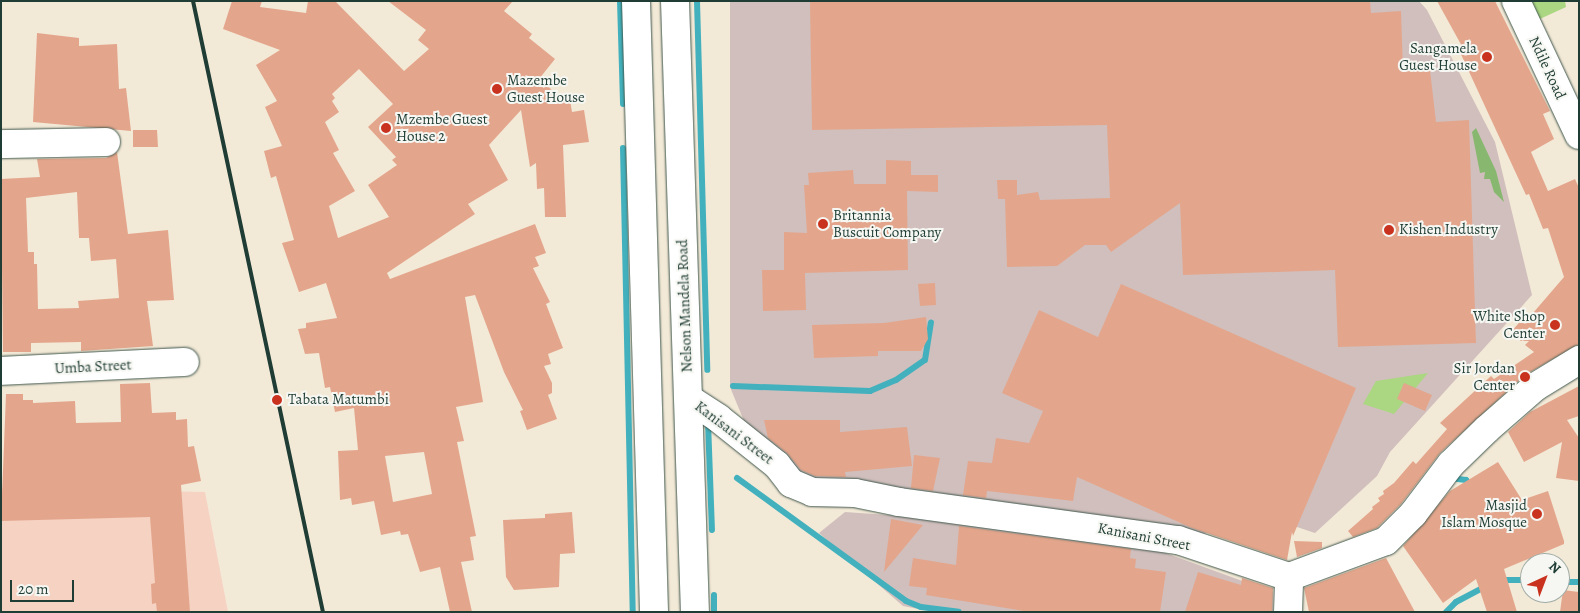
<!DOCTYPE html>
<html>
<head>
<meta charset="utf-8">
<style>
	body { margin:0 }
	#map { position:relative; width:1580px; height:613px; overflow:hidden; background:#f3e9d7; font-family:Alegreya,serif }
	div>[style] { position:absolute }
	[style*='--x'] { left:calc(var(--x)*1px); top:calc(var(--y)*1px); width:calc(var(--w)*1px); rotate:calc(var(--a)*1deg) }
	.built>* { inset:0; background:#f6d2c3 }
	.industrial>* { inset:0; background:#d1bfbd }
	.green>* { inset:0; background:#abd682 }
	.forest>* { inset:0; background:#88b770 }
	.stream>* { height:6px; margin:-3px; padding:0 3px; transform-origin:3px; border-radius:3px; background:#42b1bd }
	.building>* { inset:0; background:#e3a68c }
	.roads { filter:drop-shadow(0 0 1px #3f574c) drop-shadow(0 0 1px #3f574c) }
	.minor>* { height:28px; margin:-14px; padding:0 14px; transform-origin:14px; border-radius:14px; background:#fff }
	.major>* { height:28px; margin:-14px; padding:0 14px; transform-origin:14px; border-radius:14px; background:#fff }
	.rail>* { height:4px; margin:-2px; padding:0 2px; transform-origin:2px; border-radius:2px; background:#1f3d34 }
	.dots>* { width:14px; height:14px; translate:-50% -50%; box-sizing:border-box; border:2px solid #f6f6f2; border-radius:50% }
	span { translate:-50% -50%; white-space:nowrap; text-align:center; line-height:1.15; -webkit-text-stroke:4px #f6f6f2; paint-order:stroke }
	.poi-label { font-size:15px; color:#1f3d34 }
	.right { translate:-100% -50%; text-align:right }
	.left { translate:0 -50%; text-align:left }
	.street-label { font-size:15px; color:#1f3d34 }
	.frame { position:absolute; inset:0; border:2px solid #1f3d34; pointer-events:none }
	.north { position:absolute; left:1520px; top:553px; width:50px; height:50px; box-sizing:border-box; background:#f6f6f2; border:1px solid #a0aca6; border-radius:50%; rotate:43deg; font-size:14px; font-weight:700; line-height:20px; text-align:center; color:#1f3d34 }
	.north::after { content:''; display:block; margin:auto; width:18px; height:22px; background:#c8321e; clip-path:polygon(50% 0,100% 100%,50% 72%,0 100%) }
	.scale { position:absolute; left:10px; top:580px; width:64px; height:22px; box-sizing:border-box; border:2px solid #1f3d34; border-top:0; padding-left:6px; font-size:15px; line-height:18px; white-space:nowrap; color:#1f3d34; -webkit-text-stroke:4px #f6f6f2; paint-order:stroke }
</style>
</head>
<body>
<div id="map">
	<div class="built">
		<i style="clip-path:polygon(1px 488px,205px 492px,228px 612px,1px 612px)"></i>
	</div>
	<div class="industrial">
		<i style="clip-path:polygon(730px 1px,1419px 1px,1427px 10px,1495px 142px,1532px 295px,1390px 452px,1377px 476px,1315px 533px,1246px 510px,1204px 534px,1165px 524px,802px 485px,749px 433px,730px 387px)"></i>
		<i style="clip-path:polygon(845px 512px,932px 518px,1160px 551px,1273px 592px,1273px 612px,934px 612px,903px 606px,819px 533px)"></i>
	</div>
	<div class="green">
		<i style="clip-path:polygon(1522px 1px,1565px 1px,1566px 7px,1531px 23px)"></i>
		<i style="clip-path:polygon(1428px 373px,1394px 414px,1363px 404px,1376px 381px)"></i>
	</div>
	<div class="forest">
		<i style="clip-path:polygon(1476px 128px,1496px 171px,1504px 202px,1494px 192px,1490px 179px,1484px 179px,1485px 172px,1480px 173px,1472px 132px)"></i>
	</div>
	<div class="stream">
		<i style="--x:620;--y:1;--w:103;--a:88.3"></i>
		<i style="--x:697;--y:1;--w:369;--a:88.4"></i>
		<i style="--x:623;--y:148;--w:464;--a:88.8"></i>
		<i style="--x:733;--y:386;--w:137;--a:2.1"></i>
		<i style="--x:870;--y:391;--w:28;--a:-23"></i>
		<i style="--x:896;--y:380;--w:35;--a:-35"></i>
		<i style="--x:925;--y:360;--w:38;--a:-81"></i>
		<i style="--x:708;--y:422;--w:108;--a:87.9"></i>
		<i style="--x:737;--y:478;--w:209;--a:36"></i>
		<i style="--x:906;--y:601;--w:16;--a:22"></i>
		<i style="--x:921;--y:607;--w:38;--a:7"></i>
		<i style="--x:1450;--y:478;--w:16;--a:7"></i>
		<i style="--x:1466;--y:480;--w:9;--a:49"></i>
		<i style="--x:1500;--y:580;--w:30;--a:0"></i>
		<i style="--x:1560;--y:582;--w:19;--a:0"></i>
		<i style="--x:714;--y:595;--w:17;--a:90"></i>
		<i style="--x:1446;--y:612;--w:14;--a:-45"></i>
		<i style="--x:1456;--y:602;--w:34;--a:-28"></i>
	</div>
	<div class="building">
		<i style="clip-path:polygon(evenodd,232px 1px,262px 1px,260px 7px,306px 13px,308px 1px,335px 1px,404px 71px,429px 49px,418px 40px,426px 30px,388px 1px,513px 1px,504px 11px,532px 34px,529px 38px,555px 59px,539px 79px,558px 95px,569px 94px,572px 112px,584px 110px,589px 142px,563px 145px,566px 217px,545px 217px,544px 188px,537px 189px,536px 163px,530px 167px,521px 110px,489px 145px,508px 180px,468px 204px,475px 214px,387px 273px,390px 279px,535px 224px,546px 253px,535px 257px,539px 266px,533px 268px,550px 302px,546px 304px,563px 348px,548px 354px,551px 364px,544px 366px,552px 383px,552px 393px,548px 395px,557px 419px,527px 430px,520px 411px,523px 410px,504px 372px,475px 295px,465px 297px,483px 402px,456px 407px,464px 441px,457px 442px,476px 536px,470px 537px,474px 560px,461px 562px,472px 612px,450px 612px,440px 567px,420px 572px,408px 534px,401px 535px,400px 531px,381px 535px,374px 501px,352px 505px,351px 498px,340px 500px,338px 451px,358px 450px,354px 408px,335px 412px,330px 387px,325px 388px,319px 353px,305px 354px,298px 329px,306px 328px,306px 323px,337px 318px,326px 283px,299px 292px,282px 243px,294px 240px,276px 176px,271px 178px,264px 151px,282px 146px,265px 107px,277px 101px,256px 65px,280px 50px,223px 29px,232px 1px,359px 69px,393px 104px,368px 127px,396px 157px,392px 160px,397px 165px,368px 185px,389px 217px,338px 238px,329px 206px,355px 191px,333px 153px,339px 150px,325px 122px,339px 112px,332px 101px,335px 98px,332px 94px,359px 69px,232px 1px,424px 452px,432px 494px,393px 502px,385px 456px,424px 452px)"></i>
		<i style="clip-path:polygon(810px 1px,1370px 1px,1371px 13px,1401px 11px,1403px 70px,1430px 70px,1436px 122px,1469px 120px,1476px 343px,1338px 347px,1335px 270px,1183px 275px,1180px 203px,1111px 252px,1106px 245px,1085px 245px,1057px 266px,1007px 267px,1005px 199px,998px 199px,997px 180px,1017px 180px,1017px 195px,1038px 192px,1040px 200px,1110px 198px,1107px 125px,812px 130px)"></i>
		<i style="clip-path:polygon(1437px 1px,1495px 1px,1550px 111px,1543px 114px,1554px 139px,1531px 152px,1548px 191px,1575px 179px,1579px 188px,1579px 344px,1525px 375px,1440px 453px,1401px 504px,1377px 528px,1353px 537px,1348px 531px,1373px 509px,1372px 507px,1380px 501px,1378px 498px,1384px 494px,1383px 491px,1394px 483px,1413px 461px,1416px 464px,1447px 429px,1440px 423px,1491px 376px,1494px 379px,1534px 352px,1525px 345px,1529px 341px,1521px 341px,1511px 332px,1524px 317px,1527px 320px,1564px 277px,1548px 228px,1543px 229px,1529px 194px,1526px 195px,1459px 50px,1463px 48px)"></i>
		<i style="clip-path:polygon(37px 33px,79px 38px,79px 46px,117px 44px,119px 89px,126px 88px,131px 131px,33px 122px)"></i>
		<i style="clip-path:polygon(133px 130px,157px 130px,158px 147px,133px 147px)"></i>
		<i style="clip-path:polygon(evenodd,117px 152px,128px 234px,168px 230px,174px 300px,147px 301px,153px 346px,81px 351px,81px 342px,31px 343px,31px 352px,3px 352px,1px 179px,40px 177px,37px 159px,106px 158px,117px 152px,77px 192px,79px 238px,89px 238px,91px 261px,116px 259px,119px 298px,78px 301px,79px 308px,38px 309px,37px 264px,34px 264px,34px 252px,28px 252px,26px 198px,77px 192px)"></i>
		<i style="clip-path:polygon(886px 160px,911px 161px,911px 175px,938px 175px,938px 192px,907px 191px,908px 270px,805px 273px,806px 310px,763px 311px,762px 270px,784px 270px,784px 232px,807px 233px,804px 185px,809px 185px,808px 173px,853px 170px,854px 184px,886px 184px)"></i>
		<i style="clip-path:polygon(935px 283px,936px 305px,920px 306px,918px 284px)"></i>
		<i style="clip-path:polygon(1121px 284px,1356px 388px,1293px 536px,1292px 532px,1287px 560px,1192px 528px,1077px 477px,1073px 501px,987px 491px,986px 498px,963px 495px,968px 461px,992px 463px,996px 438px,1029px 443px,1043px 411px,1002px 393px,1039px 310px,1098px 337px)"></i>
		<i style="clip-path:polygon(926px 317px,928px 339px,921px 351px,878px 351px,878px 356px,814px 358px,812px 325px,884px 323px)"></i>
		<i style="clip-path:polygon(150px 383px,152px 413px,176px 412px,176px 420px,187px 419px,188px 447px,194px 446px,201px 481px,181px 485px,190px 612px,157px 612px,156px 603px,152px 604px,151px 584px,155px 583px,150px 517px,1px 521px,6px 394px,23px 394px,23px 400px,33px 400px,33px 403px,75px 401px,76px 423px,121px 422px,120px 384px)"></i>
		<i style="clip-path:polygon(1404px 383px,1432px 395px,1425px 411px,1397px 399px)"></i>
		<i style="clip-path:polygon(1579px 386px,1579px 416px,1567px 420px,1579px 438px,1579px 481px,1556px 478px,1562px 442px,1524px 462px,1508px 432px,1530px 412px)"></i>
		<i style="clip-path:polygon(764px 420px,840px 420px,840px 432px,907px 427px,912px 466px,845px 472px,846px 477px,815px 476px,801px 470px,787px 453px,768px 438px)"></i>
		<i style="clip-path:polygon(914px 455px,940px 458px,933px 491px,911px 488px)"></i>
		<i style="clip-path:polygon(1498px 462px,1522px 500px,1548px 491px,1564px 541px,1564px 544px,1504px 569px,1517px 612px,1487px 612px,1476px 579px,1443px 603px,1403px 546px,1450px 491px)"></i>
		<i style="clip-path:polygon(572px 512px,575px 553px,560px 554px,559px 587px,514px 590px,506px 577px,503px 520px,545px 518px,545px 514px)"></i>
		<i style="clip-path:polygon(891px 519px,923px 525px,884px 572px)"></i>
		<i style="clip-path:polygon(959px 526px,1131px 549px,1130px 558px,1136px 559px,1135px 568px,1166px 572px,1160px 612px,1030px 612px,926px 595px,927px 588px,909px 586px,913px 558px,956px 565px)"></i>
		<i style="clip-path:polygon(1294px 541px,1322px 542px,1322px 548px,1297px 557px)"></i>
		<i style="clip-path:polygon(1386px 558px,1415px 612px,1309px 612px,1304px 588px)"></i>
		<i style="clip-path:polygon(1198px 572px,1241px 585px,1242px 578px,1273px 588px,1272px 612px,1185px 612px)"></i>
		<i style="clip-path:polygon(1563px 590px,1579px 592px,1579px 612px,1560px 612px)"></i>
	</div>
	<div class="roads">
		<div class="minor">
			<i style="--x:1516;--y:1;--w:148;--a:64.8"></i>
			<i style="--x:1;--y:144;--w:105;--a:-1.1"></i>
			<i style="--x:1;--y:371;--w:184;--a:-2.8"></i>
			<i style="--x:689;--y:399;--w:35;--a:33"></i>
			<i style="--x:718;--y:418;--w:75;--a:38.5"></i>
			<i style="--x:777;--y:465;--w:23;--a:52"></i>
			<i style="--x:791;--y:483;--w:23;--a:23"></i>
			<i style="--x:812;--y:492;--w:43;--a:1.3"></i>
			<i style="--x:855;--y:493;--w:45;--a:11.6"></i>
			<i style="--x:899;--y:502;--w:282;--a:7.8"></i>
			<i style="--x:1178;--y:540;--w:117;--a:18.4"></i>
			<i style="--x:1289;--y:577;--w:103;--a:-20.4"></i>
			<i style="--x:1386;--y:541;--w:38;--a:-45"></i>
			<i style="--x:1413;--y:514;--w:63;--a:-52.8"></i>
			<i style="--x:1451;--y:464;--w:50;--a:-44.2"></i>
			<i style="--x:1487;--y:429;--w:64;--a:-41.2"></i>
			<i style="--x:1535;--y:387;--w:52;--a:-31.5"></i>
			<i style="--x:1288;--y:612;--w:35;--a:-88"></i>
		</div>
		<div class="major">
			<i style="--x:636;--y:1;--w:611;--a:88.31"></i>
			<i style="--x:675;--y:1;--w:611;--a:88.13"></i>
		</div>
	</div>
	<div class="rail">
		<i style="--x:193;--y:1;--w:625;--a:77.99"></i>
	</div>
	<div class="dots">
		<i style="left:1487px;top:57px;background:#c8321e"></i>
		<i style="left:497px;top:89px;background:#c8321e"></i>
		<i style="left:386px;top:128px;background:#c8321e"></i>
		<i style="left:823px;top:224px;background:#c8321e"></i>
		<i style="left:1389px;top:230px;background:#c8321e"></i>
		<i style="left:1555px;top:325px;background:#c8321e"></i>
		<i style="left:1525px;top:377px;background:#c8321e"></i>
		<i style="left:277px;top:400px;background:#c8321e"></i>
		<i style="left:1537px;top:514px;background:#c8321e"></i>
	</div>
	<div class="poi-label">
		<span class="right" style="left:1477px;top:57px">Sangamela<br>Guest House</span>
		<span class="left" style="left:507px;top:89px">Mazembe<br>Guest House</span>
		<span class="left" style="left:396px;top:128px">Mzembe Guest<br>House 2</span>
		<span class="left" style="left:833px;top:224px">Britannia<br>Buscuit Company</span>
		<span class="left" style="left:1399px;top:230px">Kishen Industry</span>
		<span class="right" style="left:1545px;top:325px">White Shop<br>Center</span>
		<span class="right" style="left:1515px;top:377px">Sir Jordan<br>Center</span>
		<span class="left" style="left:288px;top:400px">Tabata Matumbi</span>
		<span class="right" style="left:1527px;top:514px">Masjid<br>Islam Mosque</span>
	</div>
	<div class="street-label">
		<span style="left:1547px;top:68px;rotate:65deg">Ndile Road</span>
		<span style="left:685px;top:306px;rotate:-92deg">Nelson Mandela Road</span>
		<span style="left:93px;top:367px;rotate:-3deg">Umba Street</span>
		<span style="left:734px;top:433px;rotate:37deg">Kanisani Street</span>
		<span style="left:1144px;top:537px;rotate:11deg">Kanisani Street</span>
	</div>
	<div class="frame"></div>
	<div class="north">N</div>
	<div class="scale">20 m</div>
</div>
</body>
</html>
